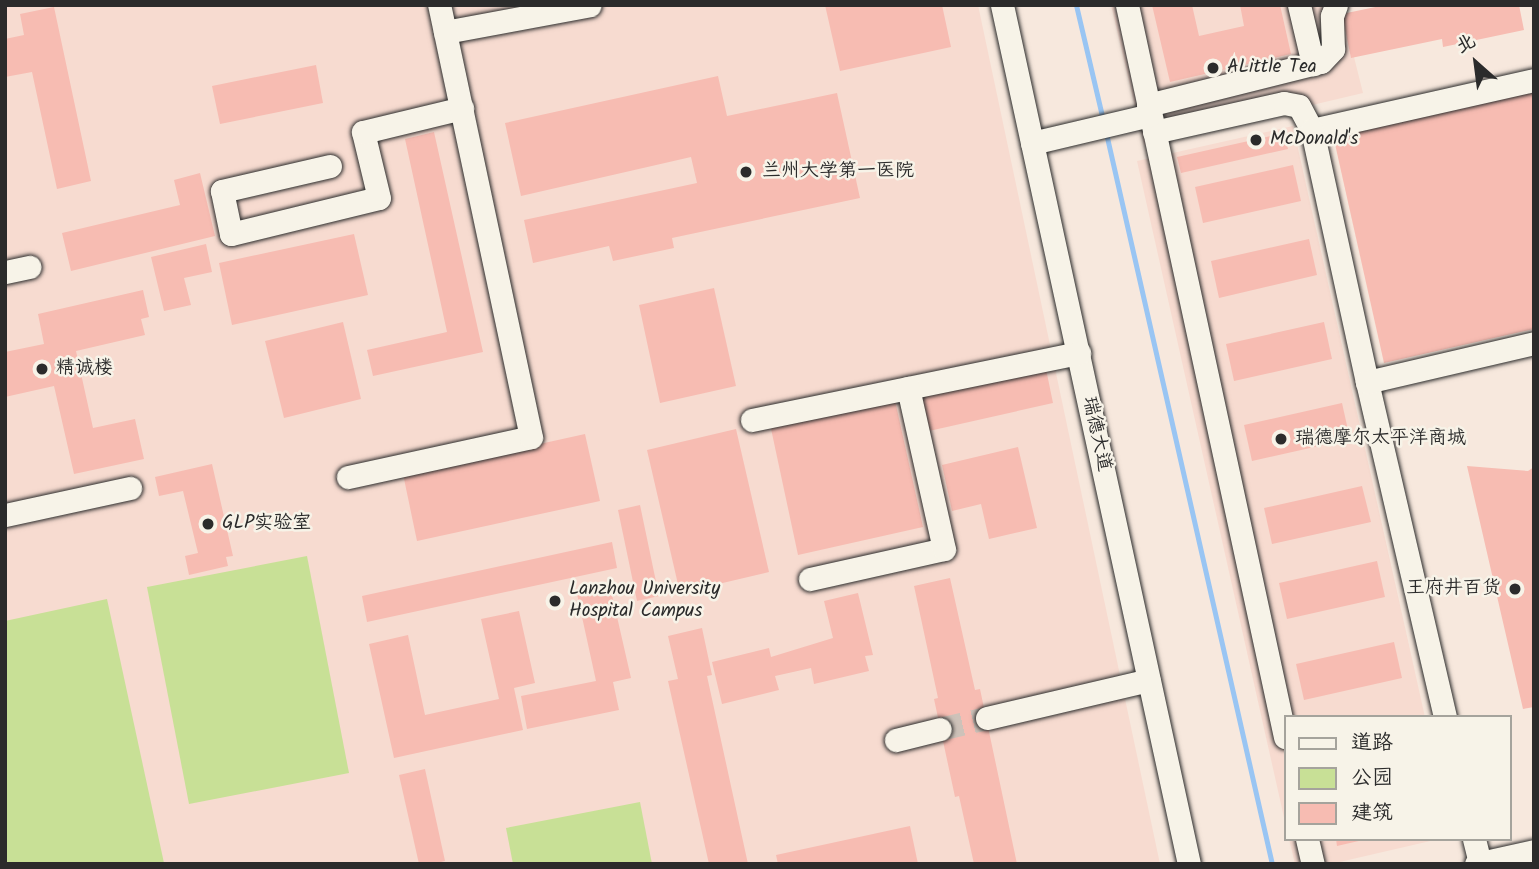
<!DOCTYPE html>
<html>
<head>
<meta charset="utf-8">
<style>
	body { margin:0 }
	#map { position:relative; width:1539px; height:869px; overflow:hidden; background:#f7e8dd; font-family:Kalam,"LXGW WenKai TC",sans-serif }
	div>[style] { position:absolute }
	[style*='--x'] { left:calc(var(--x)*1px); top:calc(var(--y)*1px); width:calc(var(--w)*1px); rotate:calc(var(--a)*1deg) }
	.built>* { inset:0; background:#f7dbd0 }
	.green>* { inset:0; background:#c8e096 }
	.stream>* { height:5px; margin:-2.5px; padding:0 2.5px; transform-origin:2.5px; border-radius:2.5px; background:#99c5f3 }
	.building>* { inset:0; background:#f7bcb2 }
	.minor-tunnel>* { height:23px; margin-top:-11.5px; transform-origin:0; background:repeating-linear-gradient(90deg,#cec2b9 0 23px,transparent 0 34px) }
	.roads { filter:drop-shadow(0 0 2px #2b2b2b) drop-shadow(0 0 2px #2b2b2b) }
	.minor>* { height:23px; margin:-11.5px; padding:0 11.5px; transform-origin:11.5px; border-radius:11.5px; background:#f7f3e8 }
	.dots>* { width:19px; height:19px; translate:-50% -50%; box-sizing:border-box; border:4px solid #f7f3e8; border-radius:50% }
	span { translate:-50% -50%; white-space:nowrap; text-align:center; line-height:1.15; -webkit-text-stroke:5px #f7f3e8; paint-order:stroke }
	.poi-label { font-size:19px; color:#2b2b2b }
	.left { translate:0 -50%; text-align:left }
	.right { translate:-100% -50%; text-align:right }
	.street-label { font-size:19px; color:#2b2b2b }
	.frame { position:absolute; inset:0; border:7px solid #2b2b2b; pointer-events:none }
	.legend { position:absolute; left:1284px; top:715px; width:228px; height:126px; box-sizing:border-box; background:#f7f3e8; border:2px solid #a5a39c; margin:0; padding:9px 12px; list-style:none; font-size:21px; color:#2b2b2b }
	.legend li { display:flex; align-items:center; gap:14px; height:35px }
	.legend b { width:35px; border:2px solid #a5a39c }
	.north { position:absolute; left:1441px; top:28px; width:70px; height:70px; -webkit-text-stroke:5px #f7f3e8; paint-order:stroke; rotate:332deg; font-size:19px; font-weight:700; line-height:28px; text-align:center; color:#2b2b2b }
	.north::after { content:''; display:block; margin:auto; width:24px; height:32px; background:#2b2b2b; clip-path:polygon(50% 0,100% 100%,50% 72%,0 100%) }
</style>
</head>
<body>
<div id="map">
	<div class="built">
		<i style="clip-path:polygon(5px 5px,978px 5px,1160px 864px,5px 864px)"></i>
		<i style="clip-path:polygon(1111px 5px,1341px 5px,1363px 93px,1144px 145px)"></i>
		<i style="clip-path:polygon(1293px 126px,1425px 717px,1285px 717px,1285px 822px,1137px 161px)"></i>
		<i style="clip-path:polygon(1289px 839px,1439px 839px,1331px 864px,1295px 864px)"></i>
	</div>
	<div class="green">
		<i style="clip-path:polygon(307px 556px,349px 773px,189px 804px,147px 587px)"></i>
		<i style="clip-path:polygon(107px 599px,164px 863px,5px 864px,5px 621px)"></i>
		<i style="clip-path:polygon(640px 802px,652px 864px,513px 864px,506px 828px)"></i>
	</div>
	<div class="stream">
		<i style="--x:1076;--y:5;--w:118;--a:76.8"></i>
		<i style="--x:1106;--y:133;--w:750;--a:77.21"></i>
	</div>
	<div class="building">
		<i style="clip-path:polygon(825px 5px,942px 5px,951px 47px,840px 71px)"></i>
		<i style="clip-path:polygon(1152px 5px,1192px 5px,1199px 36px,1244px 26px,1240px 5px,1280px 5px,1291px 54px,1170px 82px)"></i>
		<i style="clip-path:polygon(1385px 5px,1519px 5px,1524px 30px,1443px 47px,1442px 39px,1351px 58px,1342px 14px)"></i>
		<i style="clip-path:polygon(54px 7px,91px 181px,57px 189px,32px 72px,5px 77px,5px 39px,24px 35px,20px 14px)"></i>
		<i style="clip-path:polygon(316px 65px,323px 103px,220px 124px,212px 86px)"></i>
		<i style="clip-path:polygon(718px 76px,727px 116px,837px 93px,860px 198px,672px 238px,674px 248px,613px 261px,609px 246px,533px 263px,524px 220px,697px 183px,691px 157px,521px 196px,505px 123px)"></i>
		<i style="clip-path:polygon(1534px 90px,1534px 329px,1384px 363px,1333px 135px)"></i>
		<i style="clip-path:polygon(434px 132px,483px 352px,373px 376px,367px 350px,447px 332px,405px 139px)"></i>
		<i style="clip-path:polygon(1284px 133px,1288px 149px,1181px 173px,1177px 157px)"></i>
		<i style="clip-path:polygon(1293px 165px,1301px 201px,1203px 223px,1195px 187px)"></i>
		<i style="clip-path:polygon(200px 173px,215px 236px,71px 271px,62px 233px,180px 205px,174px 180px)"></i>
		<i style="clip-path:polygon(354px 234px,368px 295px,232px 325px,219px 263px)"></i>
		<i style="clip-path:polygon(1309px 239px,1317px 275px,1219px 298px,1211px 261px)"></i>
		<i style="clip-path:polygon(206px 244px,212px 272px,184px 278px,191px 305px,164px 311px,151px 257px)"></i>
		<i style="clip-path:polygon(714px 288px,736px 386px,660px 403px,639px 305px)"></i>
		<i style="clip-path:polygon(143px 290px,149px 317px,141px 319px,145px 335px,76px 351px,93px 428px,135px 419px,144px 459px,74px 474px,54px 386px,5px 397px,5px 352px,44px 344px,38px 314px)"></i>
		<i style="clip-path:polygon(343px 322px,361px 399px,284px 418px,265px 341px)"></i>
		<i style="clip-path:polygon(1324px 322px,1332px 359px,1234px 381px,1226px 344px)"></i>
		<i style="clip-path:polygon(1046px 369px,1053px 403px,929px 431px,921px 397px)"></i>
		<i style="clip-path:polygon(894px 396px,923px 527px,798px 555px,770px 424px)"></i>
		<i style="clip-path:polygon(1342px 403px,1350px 439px,1252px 461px,1244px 425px)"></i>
		<i style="clip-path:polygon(736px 429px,769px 572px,680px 593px,647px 450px)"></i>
		<i style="clip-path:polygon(585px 434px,600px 501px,417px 541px,403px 474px)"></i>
		<i style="clip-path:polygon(1018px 447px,1037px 528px,989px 539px,981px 504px,952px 511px,942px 465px)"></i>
		<i style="clip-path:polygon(212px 464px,233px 556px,226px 557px,228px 566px,189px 575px,185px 556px,198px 553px,183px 491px,159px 496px,155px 477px)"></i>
		<i style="clip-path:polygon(1467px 466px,1528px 471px,1534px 467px,1534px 707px,1523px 709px)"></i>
		<i style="clip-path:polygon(1362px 486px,1371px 522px,1272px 544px,1264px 508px)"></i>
		<i style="clip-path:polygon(640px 505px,659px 596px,637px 601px,618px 510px)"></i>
		<i style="clip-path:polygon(612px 542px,617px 568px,367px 622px,362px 596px)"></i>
		<i style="clip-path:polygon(1377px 561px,1385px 597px,1287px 619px,1279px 583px)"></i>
		<i style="clip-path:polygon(950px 578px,975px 690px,980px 689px,1017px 864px,974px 864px,959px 796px,955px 797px,934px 699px,938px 698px,914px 586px)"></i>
		<i style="clip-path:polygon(610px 586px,631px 678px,613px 682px,619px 710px,527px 729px,521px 696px,596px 681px,577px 594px)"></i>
		<i style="clip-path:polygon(858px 593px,873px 655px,865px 656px,869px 671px,814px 684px,811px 668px,775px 676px,779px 690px,722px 704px,712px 662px,769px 648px,771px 657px,833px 638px,824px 601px)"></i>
		<i style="clip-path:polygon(519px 611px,535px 683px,514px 688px,523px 730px,394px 758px,369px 644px,408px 635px,425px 715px,499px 699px,481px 619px)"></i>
		<i style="clip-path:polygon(702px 628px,712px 675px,707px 676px,748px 864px,709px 864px,668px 681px,678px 679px,668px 636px)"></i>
		<i style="clip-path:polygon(1394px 642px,1402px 678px,1304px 700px,1296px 664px)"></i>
		<i style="clip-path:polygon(425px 769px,445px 861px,433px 864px,419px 864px,399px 775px)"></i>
		<i style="clip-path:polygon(910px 826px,918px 864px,778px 864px,776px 855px)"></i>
		<i style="clip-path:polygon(1336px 839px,1363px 839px,1363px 840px,1337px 846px)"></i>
	</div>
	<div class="minor-tunnel">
		<i style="--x:940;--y:729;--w:48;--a:-13.2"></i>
	</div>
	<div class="roads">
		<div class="minor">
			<i style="--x:1002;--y:5;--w:879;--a:77.72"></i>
			<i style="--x:1127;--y:5;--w:749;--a:77.82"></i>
			<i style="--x:1299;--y:5;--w:61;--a:76.7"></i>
			<i style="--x:445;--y:32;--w:147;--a:-10.5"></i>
			<i style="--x:1148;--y:105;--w:178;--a:-14"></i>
			<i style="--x:1321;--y:62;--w:18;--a:-47"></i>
			<i style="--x:1333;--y:49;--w:33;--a:-92"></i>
			<i style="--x:1332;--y:16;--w:12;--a:-70"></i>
			<i style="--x:1312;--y:130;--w:228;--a:-12.7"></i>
			<i style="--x:1154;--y:132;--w:133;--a:-12.6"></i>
			<i style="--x:1284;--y:103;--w:15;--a:11"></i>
			<i style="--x:1299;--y:106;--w:27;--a:62"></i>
			<i style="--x:1312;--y:130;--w:258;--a:77.7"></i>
			<i style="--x:1032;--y:143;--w:121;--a:-13.3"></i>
			<i style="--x:330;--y:166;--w:111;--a:167"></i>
			<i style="--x:222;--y:191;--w:44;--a:78.2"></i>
			<i style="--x:231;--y:234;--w:152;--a:-13.7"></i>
			<i style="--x:379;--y:198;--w:68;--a:-103.6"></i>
			<i style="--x:363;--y:132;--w:102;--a:-13.6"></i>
			<i style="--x:5;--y:272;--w:25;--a:-12"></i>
			<i style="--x:752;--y:420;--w:334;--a:-11.6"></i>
			<i style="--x:348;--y:477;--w:187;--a:-12.3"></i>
			<i style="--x:531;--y:437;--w:442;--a:-102"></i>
			<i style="--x:5;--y:515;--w:128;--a:-12.2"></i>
			<i style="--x:810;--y:579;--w:137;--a:-12.6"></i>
			<i style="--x:944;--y:549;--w:165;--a:-102.6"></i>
			<i style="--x:1445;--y:717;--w:344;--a:-103.1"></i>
			<i style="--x:1367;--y:382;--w:171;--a:-13.1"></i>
			<i style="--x:987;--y:718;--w:166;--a:-13.2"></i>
			<i style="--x:896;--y:740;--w:45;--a:-14"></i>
			<i style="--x:1307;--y:839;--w:26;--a:77"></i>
			<i style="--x:1474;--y:839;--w:25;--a:76"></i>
			<i style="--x:1476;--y:864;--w:59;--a:-12.6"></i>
		</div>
	</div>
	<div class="dots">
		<i style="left:1213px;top:68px;background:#2b2b2b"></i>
		<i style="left:1256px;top:140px;background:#2b2b2b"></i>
		<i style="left:746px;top:172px;background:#2b2b2b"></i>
		<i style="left:42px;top:369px;background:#2b2b2b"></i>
		<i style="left:1281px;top:439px;background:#2b2b2b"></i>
		<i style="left:208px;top:524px;background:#2b2b2b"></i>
		<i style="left:1515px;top:589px;background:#2b2b2b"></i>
		<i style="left:555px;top:601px;background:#2b2b2b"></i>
	</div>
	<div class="poi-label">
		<span class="left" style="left:1227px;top:68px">ALittle Tea</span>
		<span class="left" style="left:1270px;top:140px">McDonald's</span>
		<span class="left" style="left:762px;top:172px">兰州大学第一医院</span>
		<span class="left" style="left:56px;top:369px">精诚楼</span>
		<span class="left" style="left:1295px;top:439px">瑞德摩尔太平洋商城</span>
		<span class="left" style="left:222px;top:524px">GLP实验室</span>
		<span class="right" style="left:1501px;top:589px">王府井百货</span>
		<span class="left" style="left:569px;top:601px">Lanzhou University<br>Hospital Campus</span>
	</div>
	<div class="street-label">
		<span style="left:1096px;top:434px;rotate:78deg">瑞德大道</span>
	</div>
	<div class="frame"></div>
	<ul class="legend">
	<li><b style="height:9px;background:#f7f3e8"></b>道路</li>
	<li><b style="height:19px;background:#c8e096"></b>公园</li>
	<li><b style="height:19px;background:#f7bcb2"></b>建筑</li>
	</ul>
	<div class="north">北</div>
</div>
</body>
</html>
